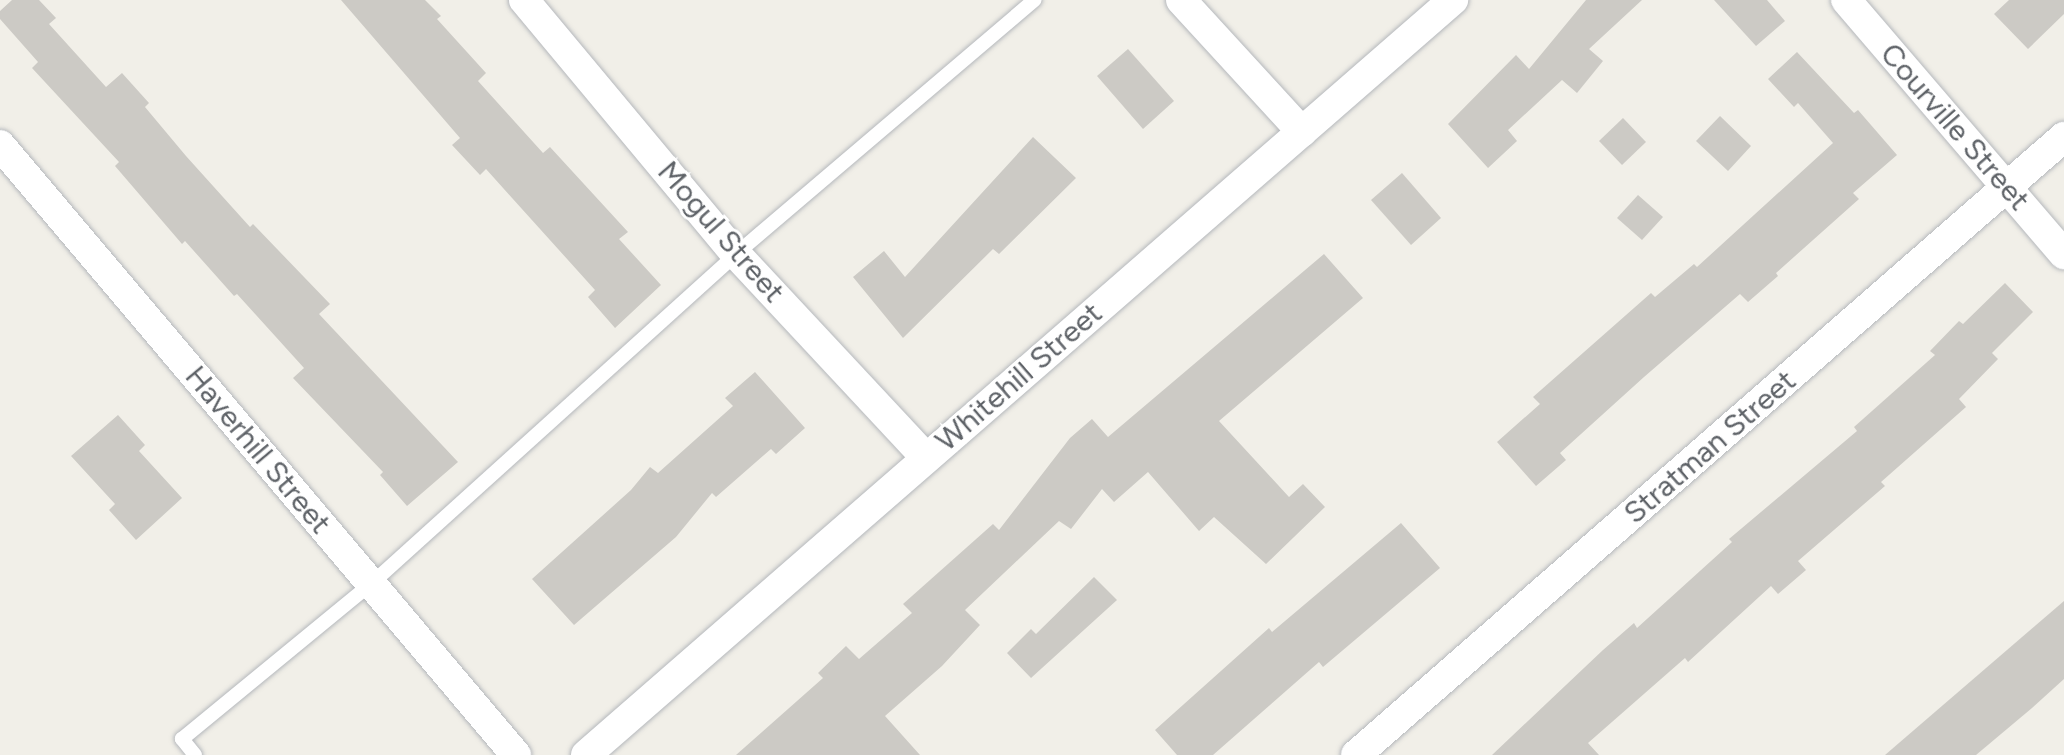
<!DOCTYPE html>
<html>
<head>
<meta charset="utf-8">
<style>
	body { margin:0 }
	#map { position:relative; width:2064px; height:755px; overflow:hidden; background:#f1efe8; font-family:Figtree,sans-serif }
	div>[style] { position:absolute }
	[style*='--x'] { left:calc(var(--x)*1px); top:calc(var(--y)*1px); width:calc(var(--w)*1px); rotate:calc(var(--a)*1deg) }
	.building>* { inset:0; background:#cccac5 }
	.roads { filter:drop-shadow(0 0 2px #b5b8bc) drop-shadow(0 0 2px #b5b8bc) }
	.lane>* { height:14px; margin:-7px; padding:0 7px; transform-origin:7px; border-radius:7px; background:#fff }
	.street>* { height:30px; margin:-15px; padding:0 15px; transform-origin:15px; border-radius:15px; background:#fff }
	span { translate:-50% -50%; white-space:nowrap; text-align:center; line-height:1.15; -webkit-text-stroke:6px #fff; paint-order:stroke }
	.street-label { font-size:30px; color:#5f6368 }
</style>
</head>
<body>
<div id="map">
	<div class="building">
		<i style="clip-path:polygon(12px 0,39px 0,56px 18px,49px 24px,106px 87px,122px 73px,149px 103px,145px 107px,186px 156px,250px 227px,253px 224px,330px 304px,319px 314px,458px 462px,407px 506px,380px 475px,383px 472px,293px 378px,304px 368px,237px 294px,234px 296px,185px 241px,182px 244px,115px 166px,119px 162px,32px 68px,38px 62px,0 19px,0 11px)"></i>
		<i style="clip-path:polygon(341px 0,425px 0,441px 16px,437px 19px,486px 73px,478px 81px,543px 153px,550px 147px,628px 232px,619px 239px,661px 285px,615px 328px,588px 297px,595px 290px,486px 169px,480px 175px,452px 145px,460px 138px)"></i>
		<i style="clip-path:polygon(1586px 0,1642px 0,1589px 49px,1603px 61px,1577px 93px,1562px 80px,1508px 130px,1517px 141px,1488px 168px,1448px 124px,1516px 55px,1529px 69px)"></i>
		<i style="clip-path:polygon(1714px 0,1767px 0,1785px 21px,1756px 46px)"></i>
		<i style="clip-path:polygon(2009px 0,2064px 0,2064px 14px,2028px 49px,1994px 14px)"></i>
		<i style="clip-path:polygon(1128px 49px,1174px 101px,1143px 129px,1097px 76px)"></i>
		<i style="clip-path:polygon(1797px 52px,1854px 113px,1858px 110px,1897px 155px,1853px 193px,1859px 199px,1776px 273px,1778px 276px,1748px 302px,1740px 294px,1644px 377px,1560px 453px,1566px 460px,1536px 486px,1497px 442px,1540px 404px,1533px 397px,1651px 293px,1655px 297px,1694px 264px,1697px 267px,1833px 143px,1798px 103px,1794px 107px,1768px 79px)"></i>
		<i style="clip-path:polygon(1720px 116px,1751px 146px,1728px 171px,1696px 141px)"></i>
		<i style="clip-path:polygon(1623px 118px,1646px 142px,1622px 165px,1599px 141px)"></i>
		<i style="clip-path:polygon(1033px 137px,1076px 178px,999px 254px,993px 249px,903px 338px,853px 277px,884px 251px,905px 277px)"></i>
		<i style="clip-path:polygon(1402px 173px,1441px 218px,1411px 245px,1371px 200px)"></i>
		<i style="clip-path:polygon(1638px 195px,1663px 217px,1642px 240px,1617px 218px)"></i>
		<i style="clip-path:polygon(1324px 254px,1363px 298px,1219px 421px,1289px 497px,1303px 484px,1325px 507px,1266px 564px,1214px 517px,1199px 531px,1148px 472px,1114px 502px,1102px 489px,1071px 529px,1059px 521px,965px 610px,980px 625px,942px 666px,885px 716px,920px 755px,736px 755px,823px 678px,818px 673px,846px 646px,859px 659px,912px 613px,903px 604px,993px 524px,999px 530px,1070px 438px,1092px 419px,1108px 437px)"></i>
		<i style="clip-path:polygon(2005px 283px,2033px 312px,1992px 353px,1998px 359px,1959px 399px,1966px 407px,1881px 482px,1885px 486px,1798px 561px,1806px 570px,1778px 594px,1771px 586px,1688px 662px,1685px 658px,1588px 743px,1599px 755px,1492px 755px,1603px 650px,1634px 623px,1637px 628px,1732px 542px,1729px 539px,1857px 431px,1854px 427px,1935px 355px,1930px 351px,1959px 321px,1963px 324px)"></i>
		<i style="clip-path:polygon(755px 372px,805px 428px,776px 454px,771px 449px,716px 497px,712px 493px,676px 537px,574px 625px,532px 579px,631px 490px,650px 467px,658px 473px,733px 406px,725px 398px)"></i>
		<i style="clip-path:polygon(118px 415px,145px 445px,139px 451px,182px 498px,136px 540px,109px 510px,115px 504px,71px 456px)"></i>
		<i style="clip-path:polygon(1401px 523px,1440px 568px,1323px 667px,1319px 662px,1213px 755px,1177px 755px,1155px 730px,1269px 628px,1272px 632px)"></i>
		<i style="clip-path:polygon(1094px 577px,1117px 600px,1031px 678px,1007px 653px,1031px 629px,1036px 634px)"></i>
		<i style="clip-path:polygon(2064px 601px,2064px 679px,2032px 708px,1976px 755px,1885px 755px)"></i>
	</div>
	<div class="roads">
		<div class="lane">
			<i style="--x:195;--y:755;--w:21;--a:-129"></i>
			<i style="--x:182;--y:739;--w:244;--a:-39.4"></i>
			<i style="--x:371;--y:584;--w:492;--a:-42.1"></i>
			<i style="--x:736;--y:254;--w:392;--a:-40.4"></i>
		</div>
		<div class="street">
			<i style="--x:524;--y:0;--w:331;--a:50.2"></i>
			<i style="--x:736;--y:254;--w:279;--a:47"></i>
			<i style="--x:1181;--y:0;--w:179;--a:47.5"></i>
			<i style="--x:1846;--y:0;--w:335;--a:49.4"></i>
			<i style="--x:0;--y:145;--w:799;--a:49.77"></i>
			<i style="--x:586;--y:755;--w:1150;--a:-41.05"></i>
			<i style="--x:1356;--y:755;--w:940;--a:-41.12"></i>
		</div>
	</div>
	<div class="street-label">
		<span style="left:1955px;top:127px;rotate:49deg">Courville Street</span>
		<span style="left:721px;top:232px;rotate:49deg">Mogul Street</span>
		<span style="left:1019px;top:377px;rotate:-41deg">Whitehill Street</span>
		<span style="left:1710px;top:447px;rotate:-41deg">Stratman Street</span>
		<span style="left:258px;top:450px;rotate:50deg">Haverhill Street</span>
	</div>
</div>
</body>
</html>
